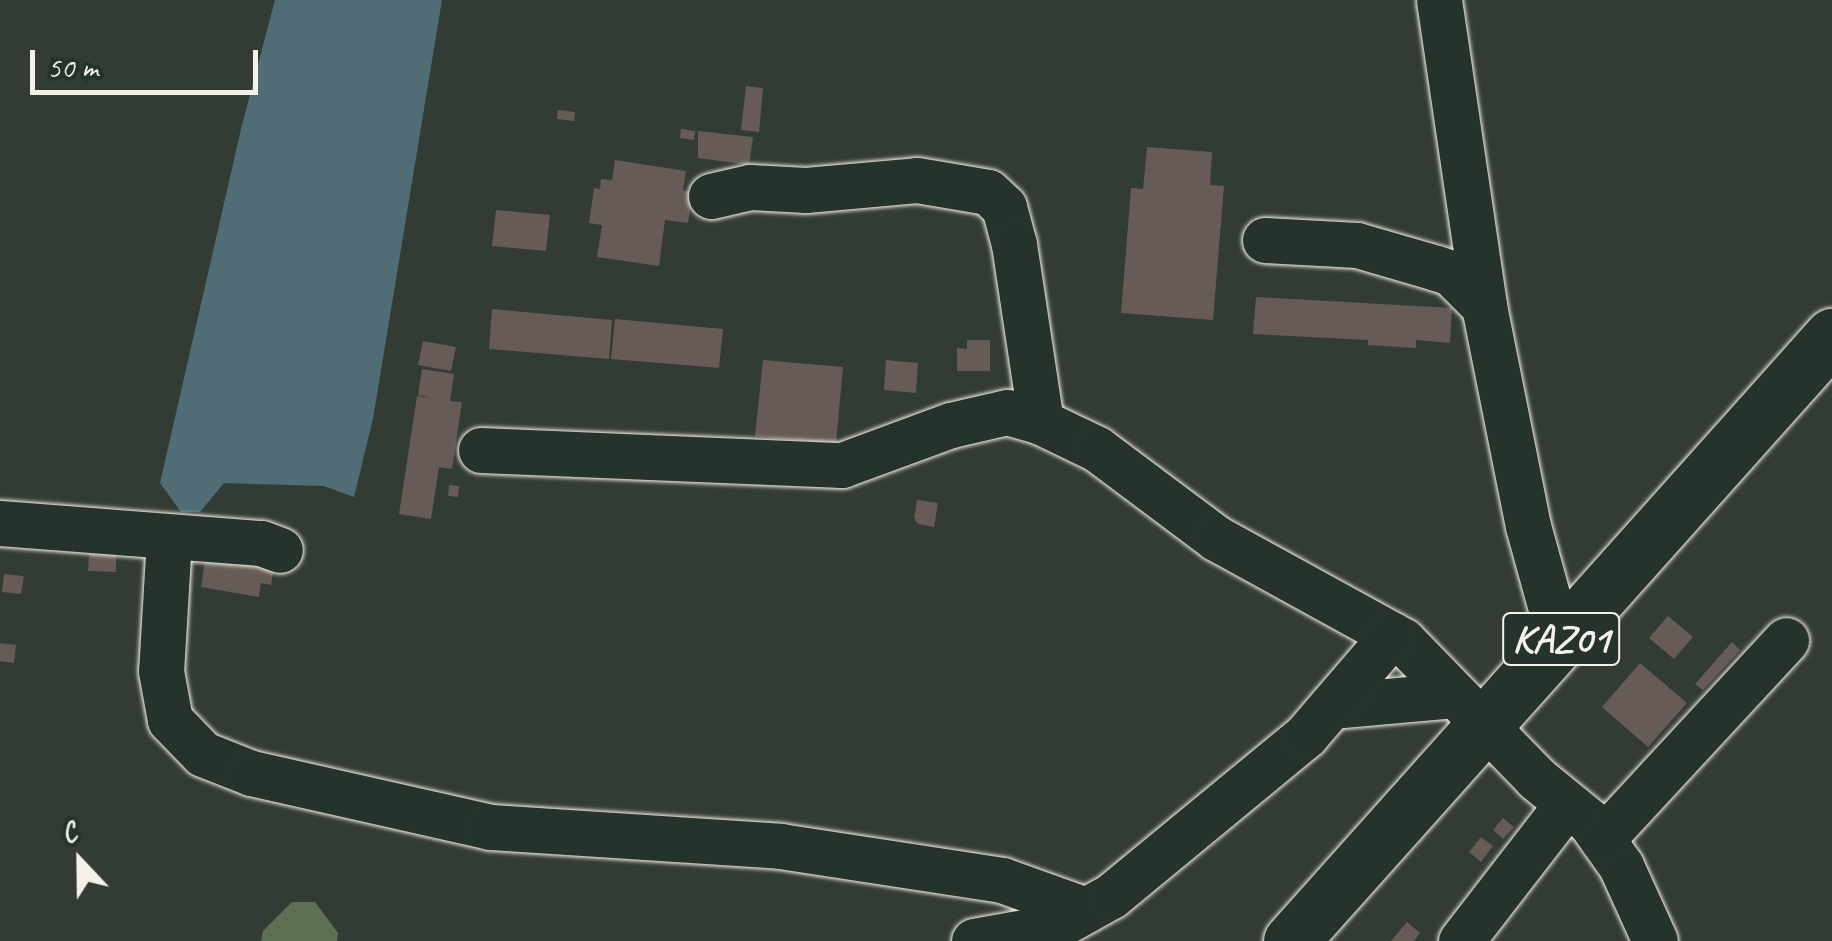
<!DOCTYPE html>
<html>
<head>
<meta charset="utf-8">
<style>
	body { margin:0 }
	#map { position:relative; width:1832px; height:941px; overflow:hidden; background:#333b35; font-family:Caveat,sans-serif }
	div>[style] { position:absolute }
	[style*='--x'] { left:calc(var(--x)*1px); top:calc(var(--y)*1px); width:calc(var(--w)*1px); rotate:calc(var(--a)*1deg) }
	.green>* { inset:0; background:#5d7054 }
	.water>* { inset:0; background:#506d76 }
	.building>* { inset:0; background:#665b56 }
	.roads { filter:drop-shadow(0 0 2px #f4f1e8) drop-shadow(0 0 2px #f4f1e8) }
	.minor>* { height:45px; margin:-22.5px; padding:0 22.5px; transform-origin:22.5px; border-radius:22.5px; background:#26332d }
	.highway>* { height:55px; margin:-27.5px; padding:0 27.5px; transform-origin:27.5px; border-radius:27.5px; background:#26332d }
	span { translate:-50% -50%; white-space:nowrap; text-align:center; line-height:1.15; -webkit-text-stroke:10px #26332d; paint-order:stroke }
	.shield-label span { padding:2px 8px; background:#26332d; border:2px solid; border-radius:8px; -webkit-text-stroke-width:0 }
	.shield-label { font-size:40px; color:#f4f1e8; font-weight:700 }
	.north { position:absolute; left:30px; top:811px; width:100px; height:100px; -webkit-text-stroke:8px #26332d; paint-order:stroke; rotate:338deg; font-size:28px; font-weight:700; line-height:40px; text-align:center; color:#f4f1e8 }
	.north::after { content:''; display:block; margin:auto; width:35px; height:45px; background:#f4f1e8; clip-path:polygon(50% 0,100% 100%,50% 72%,0 100%) }
	.scale { position:absolute; left:30px; top:50px; width:228px; height:45px; box-sizing:border-box; border:5px solid #f4f1e8; border-top:0; padding-left:12px; font-size:30px; line-height:35px; white-space:nowrap; color:#f4f1e8; -webkit-text-stroke:8px #26332d; paint-order:stroke }
</style>
</head>
<body>
<div id="map">
	<div class="green">
		<i style="clip-path:polygon(292px 902px,315px 902px,338px 933px,337px 941px,261px 941px,263px 931px)"></i>
	</div>
	<div class="water">
		<i style="clip-path:polygon(275px 0,442px 0,373px 419px,354px 497px,324px 486px,224px 483px,200px 512px,181px 512px,160px 483px,241px 129px)"></i>
	</div>
	<div class="building">
		<i style="clip-path:polygon(746px 86px,763px 88px,759px 132px,741px 130px)"></i>
		<i style="clip-path:polygon(558px 110px,575px 112px,574px 121px,557px 119px)"></i>
		<i style="clip-path:polygon(681px 129px,695px 131px,694px 140px,680px 138px)"></i>
		<i style="clip-path:polygon(698px 131px,753px 137px,749px 165px,698px 158px)"></i>
		<i style="clip-path:polygon(1147px 147px,1212px 152px,1210px 185px,1224px 186px,1213px 320px,1121px 313px,1131px 188px,1143px 189px)"></i>
		<i style="clip-path:polygon(615px 160px,686px 171px,683px 190px,693px 192px,688px 223px,665px 220px,659px 266px,597px 257px,602px 225px,589px 223px,594px 188px,600px 189px,601px 179px,612px 180px)"></i>
		<i style="clip-path:polygon(496px 210px,550px 215px,546px 251px,492px 246px)"></i>
		<i style="clip-path:polygon(1256px 297px,1452px 308px,1450px 343px,1416px 340px,1416px 348px,1368px 345px,1368px 340px,1253px 334px)"></i>
		<i style="clip-path:polygon(492px 309px,612px 320px,609px 359px,489px 349px)"></i>
		<i style="clip-path:polygon(615px 319px,723px 329px,719px 368px,611px 359px)"></i>
		<i style="clip-path:polygon(967px 340px,990px 340px,990px 371px,957px 371px,957px 348px,967px 349px)"></i>
		<i style="clip-path:polygon(423px 341px,456px 347px,451px 371px,418px 365px)"></i>
		<i style="clip-path:polygon(763px 360px,843px 367px,836px 444px,755px 436px)"></i>
		<i style="clip-path:polygon(886px 360px,918px 363px,916px 393px,884px 390px)"></i>
		<i style="clip-path:polygon(422px 369px,454px 374px,450px 401px,462px 402px,452px 469px,439px 467px,431px 519px,399px 514px,417px 396px,432px 398px,418px 395px)"></i>
		<i style="clip-path:polygon(449px 485px,459px 486px,458px 497px,448px 496px)"></i>
		<i style="clip-path:polygon(917px 500px,938px 503px,934px 527px,918px 524px,914px 518px)"></i>
		<i style="clip-path:polygon(89px 554px,116px 554px,116px 572px,88px 571px)"></i>
		<i style="clip-path:polygon(206px 554px,274px 566px,271px 585px,261px 583px,259px 597px,201px 587px)"></i>
		<i style="clip-path:polygon(4px 574px,24px 576px,21px 594px,2px 592px)"></i>
		<i style="clip-path:polygon(1668px 616px,1693px 637px,1674px 659px,1649px 638px)"></i>
		<i style="clip-path:polygon(1732px 642px,1740px 650px,1703px 690px,1695px 684px)"></i>
		<i style="clip-path:polygon(0 643px,16px 645px,14px 663px,0 661px)"></i>
		<i style="clip-path:polygon(1640px 663px,1687px 703px,1648px 747px,1602px 707px)"></i>
		<i style="clip-path:polygon(1503px 818px,1514px 827px,1503px 839px,1493px 830px)"></i>
		<i style="clip-path:polygon(1481px 837px,1493px 846px,1481px 862px,1469px 852px)"></i>
		<i style="clip-path:polygon(1407px 922px,1420px 933px,1414px 941px,1391px 941px)"></i>
	</div>
	<div class="roads">
		<div class="minor">
			<i style="--x:1439;--y:0;--w:309;--a:81.6"></i>
			<i style="--x:1484;--y:306;--w:224;--a:78.7"></i>
			<i style="--x:1528;--y:526;--w:119;--a:74.5"></i>
			<i style="--x:711;--y:196;--w:40;--a:-13"></i>
			<i style="--x:750;--y:187;--w:56;--a:3.1"></i>
			<i style="--x:806;--y:190;--w:111;--a:-5.1"></i>
			<i style="--x:917;--y:180;--w:72;--a:9.6"></i>
			<i style="--x:988;--y:192;--w:22;--a:43"></i>
			<i style="--x:1004;--y:207;--w:38;--a:75"></i>
			<i style="--x:1014;--y:244;--w:180;--a:81.4"></i>
			<i style="--x:1265;--y:240;--w:92;--a:3.1"></i>
			<i style="--x:1357;--y:245;--w:82;--a:16.2"></i>
			<i style="--x:1436;--y:268;--w:16;--a:18"></i>
			<i style="--x:1451;--y:273;--w:47;--a:45"></i>
			<i style="--x:481;--y:450;--w:361;--a:2.4"></i>
			<i style="--x:842;--y:465;--w:116;--a:-20.2"></i>
			<i style="--x:951;--y:425;--w:57;--a:-13.1"></i>
			<i style="--x:1007;--y:412;--w:35;--a:16"></i>
			<i style="--x:1041;--y:422;--w:62;--a:25.7"></i>
			<i style="--x:1097;--y:449;--w:149;--a:36.8"></i>
			<i style="--x:1216;--y:538;--w:213;--a:28.8"></i>
			<i style="--x:1403;--y:641;--w:191;--a:45.8"></i>
			<i style="--x:1536;--y:778;--w:70;--a:39.2"></i>
			<i style="--x:1590;--y:822;--w:54;--a:54.8"></i>
			<i style="--x:1621;--y:866;--w:82;--a:65.6"></i>
			<i style="--x:0;--y:523;--w:262;--a:4.4"></i>
			<i style="--x:261;--y:543;--w:20;--a:20"></i>
			<i style="--x:169;--y:538;--w:133;--a:93.4"></i>
			<i style="--x:161;--y:671;--w:50;--a:79.6"></i>
			<i style="--x:170;--y:720;--w:47;--a:45.9"></i>
			<i style="--x:203;--y:754;--w:52;--a:21.6"></i>
			<i style="--x:251;--y:773;--w:245;--a:12.7"></i>
			<i style="--x:490;--y:827;--w:291;--a:3.7"></i>
			<i style="--x:780;--y:846;--w:225;--a:8.7"></i>
			<i style="--x:1002;--y:880;--w:89;--a:19.7"></i>
			<i style="--x:1331;--y:706;--w:124;--a:-5.1"></i>
			<i style="--x:1602;--y:839;--w:271;--a:-47.2"></i>
			<i style="--x:974;--y:941;--w:84;--a:-10.2"></i>
			<i style="--x:1057;--y:926;--w:62;--a:-29.1"></i>
			<i style="--x:1111;--y:896;--w:253;--a:-39.5"></i>
			<i style="--x:1306;--y:735;--w:132;--a:-49.3"></i>
			<i style="--x:1461;--y:941;--w:173;--a:-52.3"></i>
		</div>
		<div class="highway">
			<i style="--x:1291;--y:941;--w:812;--a:-48.2"></i>
		</div>
	</div>
	<div class="shield-label">
		<span style="left:1561px;top:639px">KАZ01</span>
	</div>
	<div class="north">С</div>
	<div class="scale">50 m</div>
</div>
</body>
</html>
